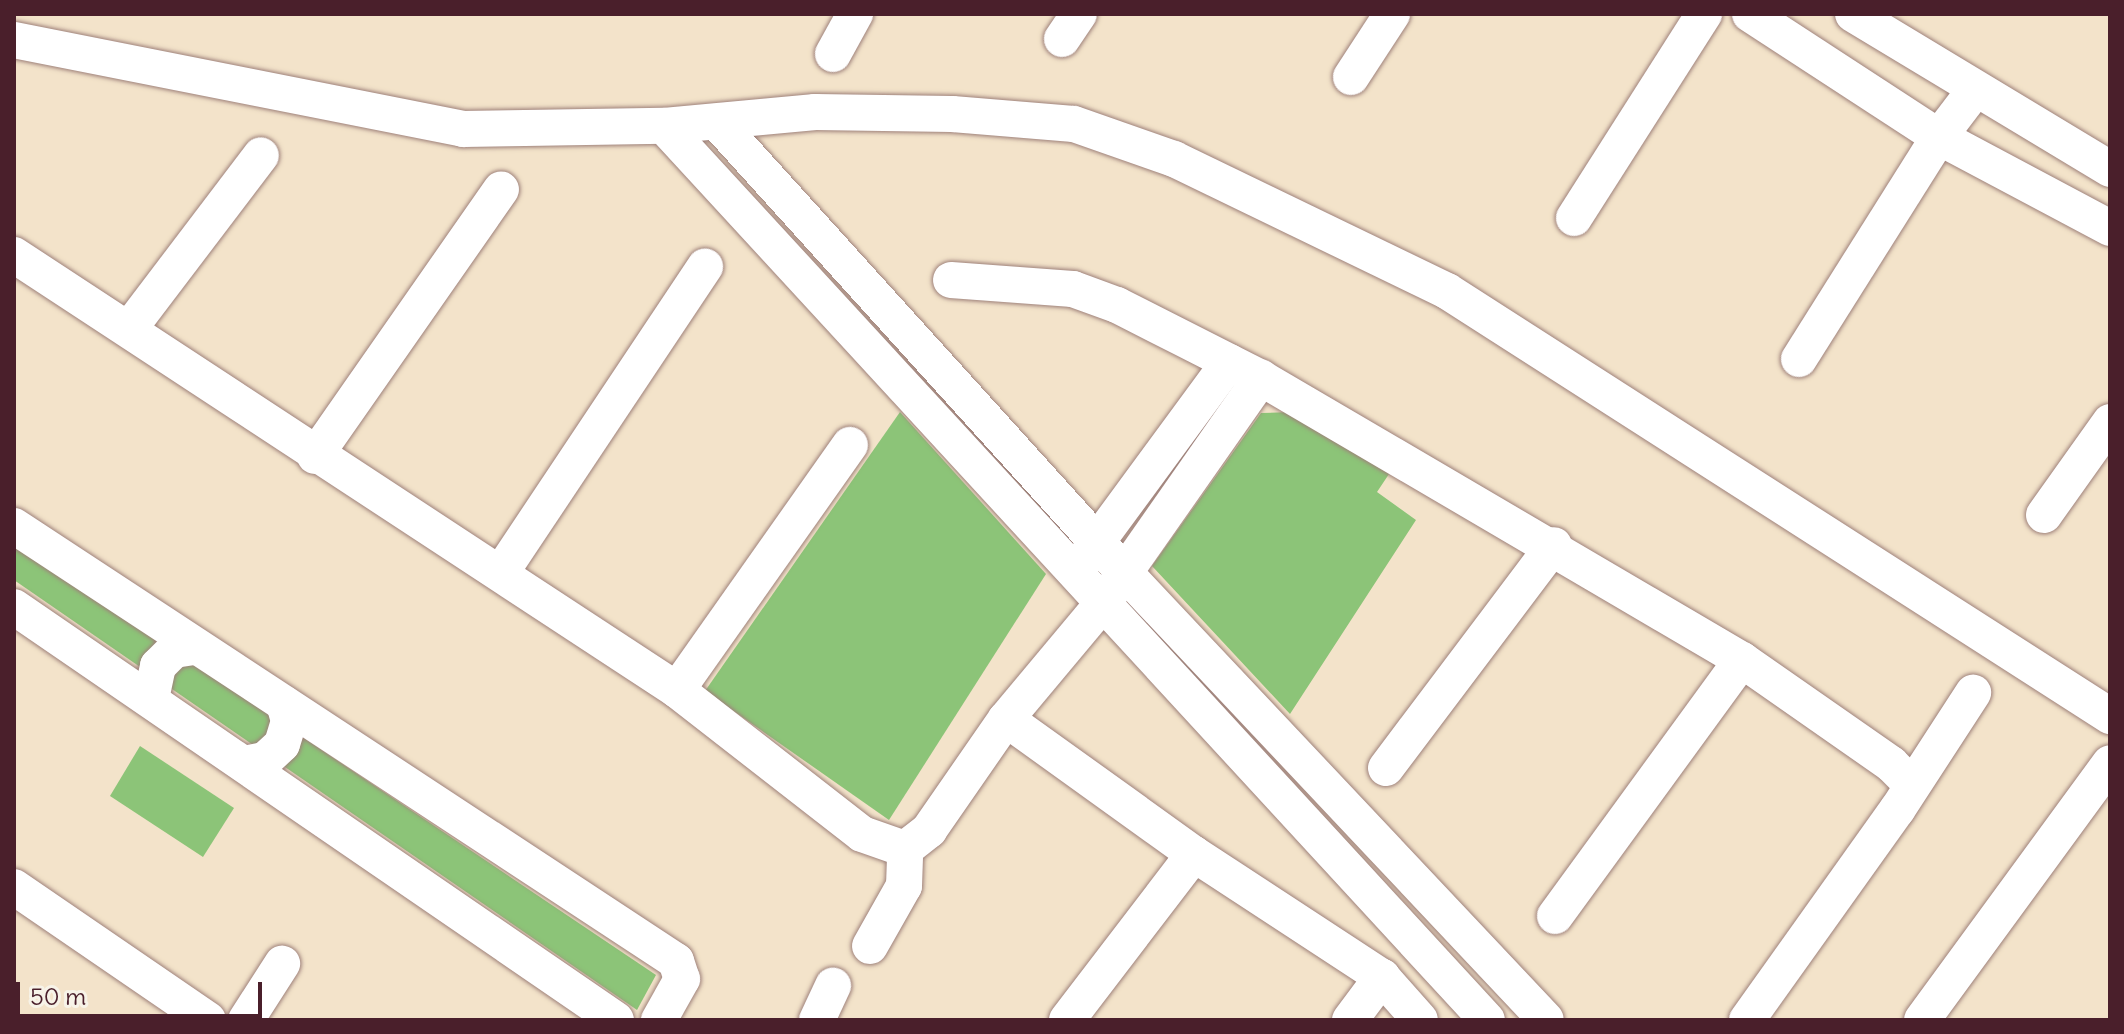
<!DOCTYPE html>
<html>
<head>
<meta charset="utf-8">
<style>
	body { margin:0 }
	#map { position:relative; width:2124px; height:1034px; overflow:hidden; background:#f3e3ca; font-family:Delius,sans-serif }
	div>[style] { position:absolute }
	[style*='--x'] { left:calc(var(--x)*1px); top:calc(var(--y)*1px); width:calc(var(--w)*1px); rotate:calc(var(--a)*1deg) }
	.green>* { inset:0; background:#8cc478 }
	.roads { filter:drop-shadow(0 0 2px #9e817a) drop-shadow(0 0 2px #9e817a) }
	.street>* { height:36px; margin:-18px; padding:0 18px; transform-origin:18px; border-radius:18px; background:#fff }
	span { translate:-50% -50%; white-space:nowrap; text-align:center; line-height:1.15; -webkit-text-stroke:7px #f7f3e8; paint-order:stroke }
	.frame { position:absolute; inset:0; border:16px solid #4a1f2b; pointer-events:none }
	.scale { position:absolute; left:16px; top:982px; width:246px; height:36px; box-sizing:border-box; border:4px solid #4a1f2b; border-top:0; padding-left:10px; font-size:24px; line-height:28px; white-space:nowrap; color:#4a1f2b; -webkit-text-stroke:6px #f7f3e8; paint-order:stroke }
</style>
</head>
<body>
<div id="map">
	<div class="green">
		<i style="clip-path:polygon(900px 412px,1046px 574px,889px 820px,705px 691px)"></i>
		<i style="clip-path:polygon(1292px 412px,1393px 468px,1377px 492px,1416px 520px,1290px 714px,1152px 566px,1261px 413px)"></i>
		<i style="clip-path:polygon(14px 543px,656px 975px,637px 1010px,14px 580px)"></i>
		<i style="clip-path:polygon(140px 746px,234px 808px,203px 857px,110px 796px)"></i>
	</div>
	<div class="roads">
		<div class="street">
			<i style="--x:1750;--y:14;--w:225;--a:33.1"></i>
			<i style="--x:1939;--y:137;--w:194;--a:28"></i>
			<i style="--x:1853;--y:14;--w:300;--a:31.1"></i>
			<i style="--x:1062;--y:39;--w:30;--a:-56"></i>
			<i style="--x:14;--y:40;--w:458;--a:11.2"></i>
			<i style="--x:463;--y:129;--w:201;--a:-0.9"></i>
			<i style="--x:664;--y:126;--w:152;--a:-5.3"></i>
			<i style="--x:815;--y:112;--w:137;--a:0.8"></i>
			<i style="--x:952;--y:114;--w:122;--a:4.7"></i>
			<i style="--x:1074;--y:124;--w:106;--a:19.3"></i>
			<i style="--x:1174;--y:159;--w:303;--a:25.8"></i>
			<i style="--x:1447;--y:291;--w:788;--a:32.66"></i>
			<i style="--x:833;--y:54;--w:46;--a:-61.2"></i>
			<i style="--x:1351;--y:77;--w:75;--a:-56.9"></i>
			<i style="--x:717;--y:122;--w:607;--a:47.87"></i>
			<i style="--x:1124;--y:572;--w:615;--a:46.71"></i>
			<i style="--x:664;--y:126;--w:1215;--a:47.37"></i>
			<i style="--x:1574;--y:218;--w:242;--a:-57.5"></i>
			<i style="--x:14;--y:255;--w:793;--a:33.27"></i>
			<i style="--x:677;--y:690;--w:234;--a:37.9"></i>
			<i style="--x:862;--y:834;--w:46;--a:19.2"></i>
			<i style="--x:951;--y:280;--w:122;--a:4.2"></i>
			<i style="--x:1073;--y:289;--w:47;--a:20"></i>
			<i style="--x:1117;--y:305;--w:161;--a:26.9"></i>
			<i style="--x:1261;--y:378;--w:558;--a:30.38"></i>
			<i style="--x:1742;--y:660;--w:182;--a:34.9"></i>
			<i style="--x:1891;--y:764;--w:27;--a:45"></i>
			<i style="--x:129;--y:329;--w:218;--a:-52.8"></i>
			<i style="--x:1799;--y:359;--w:262;--a:-57.8"></i>
			<i style="--x:1939;--y:137;--w:58;--a:-52.7"></i>
			<i style="--x:315;--y:456;--w:325;--a:-55.1"></i>
			<i style="--x:2044;--y:515;--w:114;--a:-54.6"></i>
			<i style="--x:14;--y:526;--w:792;--a:33.31"></i>
			<i style="--x:676;--y:961;--w:19;--a:72"></i>
			<i style="--x:682;--y:979;--w:47;--a:119.3"></i>
			<i style="--x:1083;--y:561;--w:247;--a:-53.7"></i>
			<i style="--x:502;--y:571;--w:366;--a:-56.3"></i>
			<i style="--x:14;--y:607;--w:730;--a:34.45"></i>
			<i style="--x:677;--y:690;--w:300;--a:-54.8"></i>
			<i style="--x:151;--y:699;--w:34;--a:-78"></i>
			<i style="--x:158;--y:666;--w:23;--a:-45"></i>
			<i style="--x:174;--y:650;--w:20;--a:-9"></i>
			<i style="--x:1006;--y:719;--w:231;--a:35.7"></i>
			<i style="--x:1194;--y:854;--w:225;--a:33.2"></i>
			<i style="--x:1382;--y:977;--w:57;--a:48.5"></i>
			<i style="--x:244;--y:764;--w:21;--a:-11"></i>
			<i style="--x:265;--y:760;--w:23;--a:-43"></i>
			<i style="--x:282;--y:744;--w:24;--a:-73"></i>
			<i style="--x:289;--y:721;--w:18;--a:-106"></i>
			<i style="--x:1386;--y:768;--w:279;--a:-53"></i>
			<i style="--x:905;--y:849;--w:31;--a:-38"></i>
			<i style="--x:929;--y:830;--w:135;--a:-55.3"></i>
			<i style="--x:1006;--y:719;--w:153;--a:-50.1"></i>
			<i style="--x:1104;--y:602;--w:274;--a:-55"></i>
			<i style="--x:14;--y:887;--w:235;--a:34.4"></i>
			<i style="--x:1555;--y:916;--w:317;--a:-53.9"></i>
			<i style="--x:870;--y:946;--w:69;--a:-60.5"></i>
			<i style="--x:904;--y:886;--w:37;--a:-88"></i>
			<i style="--x:246;--y:1020;--w:67;--a:-57.3"></i>
			<i style="--x:817;--y:1020;--w:38;--a:-65"></i>
			<i style="--x:1067;--y:1020;--w:209;--a:-52.6"></i>
			<i style="--x:1350;--y:1020;--w:54;--a:-53.3"></i>
			<i style="--x:1747;--y:1020;--w:258;--a:-54.5"></i>
			<i style="--x:1897;--y:810;--w:140;--a:-57"></i>
			<i style="--x:1922;--y:1020;--w:318;--a:-53.8"></i>
		</div>
	</div>
	<div class="frame"></div>
	<div class="scale">50 m</div>
</div>
</body>
</html>
